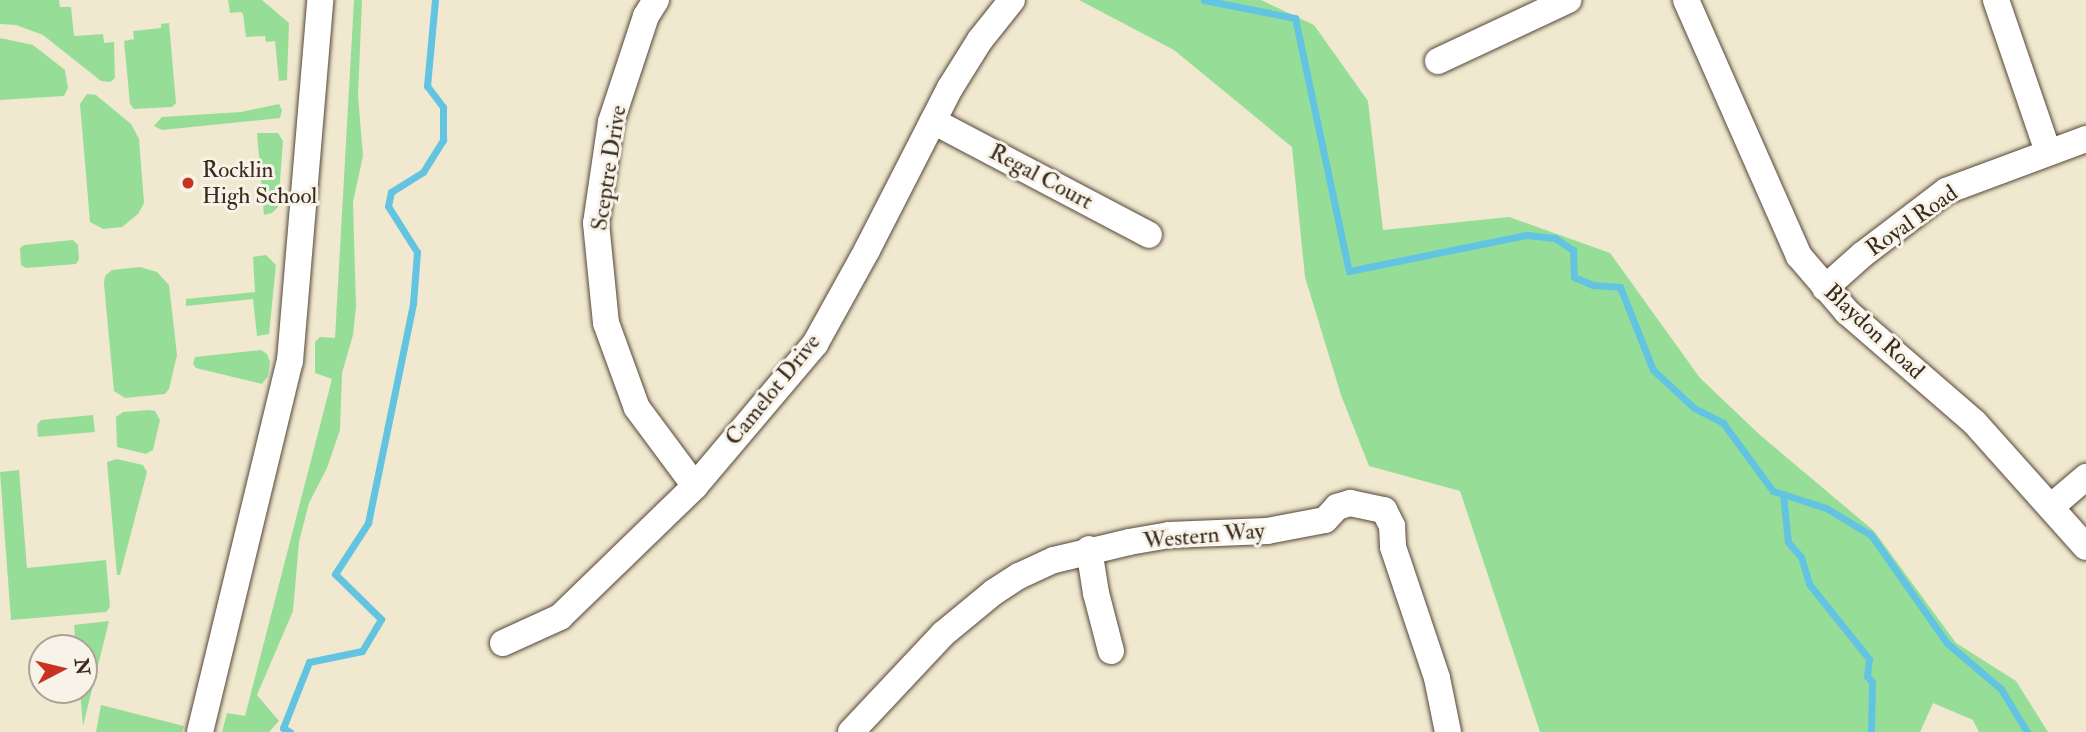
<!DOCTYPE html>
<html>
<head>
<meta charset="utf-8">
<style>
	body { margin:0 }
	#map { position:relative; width:2086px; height:732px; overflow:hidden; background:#f0e8cf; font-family:"IM FELL Double Pica",serif }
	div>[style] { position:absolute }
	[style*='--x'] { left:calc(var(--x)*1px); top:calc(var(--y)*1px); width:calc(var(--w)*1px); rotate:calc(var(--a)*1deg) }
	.green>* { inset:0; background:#96de98 }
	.stream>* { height:7px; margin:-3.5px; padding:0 3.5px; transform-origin:3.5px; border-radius:3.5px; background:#63c4e1 }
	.roads { filter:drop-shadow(0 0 2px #564639) drop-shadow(0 0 2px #564639) }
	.street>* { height:26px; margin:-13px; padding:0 13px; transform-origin:13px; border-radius:13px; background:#fff }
	.dots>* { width:19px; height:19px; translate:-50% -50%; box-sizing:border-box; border:4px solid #f7f3e8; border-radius:50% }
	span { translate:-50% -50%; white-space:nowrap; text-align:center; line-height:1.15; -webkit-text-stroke:6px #f7f3e8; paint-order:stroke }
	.street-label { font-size:23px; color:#3b2a1e }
	.poi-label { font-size:23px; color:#3b2a1e }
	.left { translate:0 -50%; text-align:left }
	.north { position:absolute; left:28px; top:634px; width:70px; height:70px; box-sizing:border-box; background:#f7f3e8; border:2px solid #aca397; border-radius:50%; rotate:83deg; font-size:19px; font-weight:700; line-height:28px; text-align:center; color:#3b2a1e }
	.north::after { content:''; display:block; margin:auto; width:24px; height:32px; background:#c8321e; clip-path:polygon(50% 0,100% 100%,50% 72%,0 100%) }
</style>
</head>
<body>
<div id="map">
	<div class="green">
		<i style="clip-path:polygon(0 0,59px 0,60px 7px,71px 7px,74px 36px,103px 34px,104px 43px,114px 42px,115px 78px,110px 82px,101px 81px,43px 35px,16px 25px,0 24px)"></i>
		<i style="clip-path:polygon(228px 0,262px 0,289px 23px,287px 80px,279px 81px,275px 41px,266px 42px,265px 36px,246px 37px,243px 14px,241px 12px,230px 13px)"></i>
		<i style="clip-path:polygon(354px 0,362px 0,358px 96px,363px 156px,353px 202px,356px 307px,353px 335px,342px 373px,340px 430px,327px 468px,309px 503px,299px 542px,293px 611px,257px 695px,279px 721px,269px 732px,222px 732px,227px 713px,245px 716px,332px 379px,315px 373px,315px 342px,320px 337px,335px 338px)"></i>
		<i style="clip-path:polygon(1079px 0,1261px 0,1314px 25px,1368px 101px,1383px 230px,1509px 217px,1610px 253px,1700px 378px,1760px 435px,1874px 531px,1956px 643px,2016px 681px,2048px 732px,1979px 732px,1973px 720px,1933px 703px,1920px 732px,1540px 732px,1460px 491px,1369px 466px,1341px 395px,1305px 277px,1292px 147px,1174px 50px)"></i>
		<i style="clip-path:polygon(169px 23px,176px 103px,172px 107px,134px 109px,130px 104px,124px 41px,134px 39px,133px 31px,161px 28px,161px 24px)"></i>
		<i style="clip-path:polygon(0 38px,33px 45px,65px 70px,68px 88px,64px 96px,0 100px)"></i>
		<i style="clip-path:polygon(87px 94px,96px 95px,131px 124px,139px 139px,144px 203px,138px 214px,122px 227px,103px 229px,90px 222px,80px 104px)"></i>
		<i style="clip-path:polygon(279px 104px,282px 110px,280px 118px,162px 130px,154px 126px,162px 117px,241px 112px)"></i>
		<i style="clip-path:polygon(257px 133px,278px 133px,283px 141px,278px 207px,272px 213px,264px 215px)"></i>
		<i style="clip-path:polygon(73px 240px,78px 245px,79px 259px,76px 264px,26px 268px,21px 265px,20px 248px,24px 245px)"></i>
		<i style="clip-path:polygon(266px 255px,276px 265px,269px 334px,257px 336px,253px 299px,186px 306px,186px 299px,255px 292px,253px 257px)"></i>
		<i style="clip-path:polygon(140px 267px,157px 272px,169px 285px,177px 355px,169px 389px,165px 394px,125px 398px,114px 391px,104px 284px,105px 276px,112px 270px)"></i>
		<i style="clip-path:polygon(261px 350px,267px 354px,270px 362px,268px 376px,262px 384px,196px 368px,193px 364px,195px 357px)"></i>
		<i style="clip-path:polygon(149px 410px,155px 411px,160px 420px,153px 450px,146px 454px,117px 447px,116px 417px,123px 412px)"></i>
		<i style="clip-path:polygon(93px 415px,95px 432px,38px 437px,37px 425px,41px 420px)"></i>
		<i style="clip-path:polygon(117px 459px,143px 465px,147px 472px,120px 575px,117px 575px,107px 462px)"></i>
		<i style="clip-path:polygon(19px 470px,27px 568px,106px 560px,110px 607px,106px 612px,11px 620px,0 472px)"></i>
		<i style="clip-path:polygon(109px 621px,83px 726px,80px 690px,84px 690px,84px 648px,76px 648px,74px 625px)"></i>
		<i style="clip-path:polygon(101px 705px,184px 726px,182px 732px,96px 732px)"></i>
	</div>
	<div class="stream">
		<i style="--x:1204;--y:0;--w:93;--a:11.2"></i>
		<i style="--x:1295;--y:18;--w:259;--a:78"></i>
		<i style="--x:1349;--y:271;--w:181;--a:-11.5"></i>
		<i style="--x:1526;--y:235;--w:29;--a:6"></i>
		<i style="--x:1555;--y:238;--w:22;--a:34"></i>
		<i style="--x:1573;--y:250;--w:27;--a:88"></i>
		<i style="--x:1574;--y:277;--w:21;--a:23"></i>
		<i style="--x:1593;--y:285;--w:27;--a:4"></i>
		<i style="--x:1620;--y:287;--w:89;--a:68.3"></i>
		<i style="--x:1653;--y:370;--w:56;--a:42.8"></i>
		<i style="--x:1694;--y:408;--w:33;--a:27"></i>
		<i style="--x:1723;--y:423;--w:84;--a:53.7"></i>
		<i style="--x:1773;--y:491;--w:56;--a:17.8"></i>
		<i style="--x:1826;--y:508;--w:52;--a:31"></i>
		<i style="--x:1871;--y:535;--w:132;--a:54.9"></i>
		<i style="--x:1947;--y:643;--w:71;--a:40.4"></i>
		<i style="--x:2001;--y:689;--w:50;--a:58.8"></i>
		<i style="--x:1783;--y:494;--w:48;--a:84.1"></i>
		<i style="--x:1788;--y:542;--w:20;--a:49"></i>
		<i style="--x:1801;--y:557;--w:28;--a:73"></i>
		<i style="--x:1809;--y:584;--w:96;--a:51.3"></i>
		<i style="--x:1869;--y:659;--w:17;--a:97"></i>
		<i style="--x:1867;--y:676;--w:8;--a:50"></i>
		<i style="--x:1872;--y:682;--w:50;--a:91.1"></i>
		<i style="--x:290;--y:732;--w:8;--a:-150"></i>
		<i style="--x:283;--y:728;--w:71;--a:-68.5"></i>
		<i style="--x:309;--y:662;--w:54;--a:-11.7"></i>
		<i style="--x:362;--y:651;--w:37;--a:-59"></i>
		<i style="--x:381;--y:619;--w:64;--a:-135.6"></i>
		<i style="--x:335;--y:574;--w:61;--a:-57.1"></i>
		<i style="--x:368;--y:523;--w:225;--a:-78.4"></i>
		<i style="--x:413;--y:303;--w:51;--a:-85.5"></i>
		<i style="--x:417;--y:252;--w:54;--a:-122.2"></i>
		<i style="--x:388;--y:206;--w:14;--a:-78"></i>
		<i style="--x:391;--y:192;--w:38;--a:-32"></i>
		<i style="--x:423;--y:172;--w:38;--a:-58"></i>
		<i style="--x:443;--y:140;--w:33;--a:-90"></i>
		<i style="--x:443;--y:107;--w:26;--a:-127"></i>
		<i style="--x:427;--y:86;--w:86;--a:-84.7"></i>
	</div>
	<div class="roads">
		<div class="street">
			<i style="--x:656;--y:0;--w:19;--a:122"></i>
			<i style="--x:646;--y:16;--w:112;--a:108.3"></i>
			<i style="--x:611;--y:122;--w:102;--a:98.4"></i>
			<i style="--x:596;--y:223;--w:100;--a:84.3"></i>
			<i style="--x:606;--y:323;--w:90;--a:70"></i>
			<i style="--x:637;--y:408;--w:97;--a:53.4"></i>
			<i style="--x:1686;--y:0;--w:280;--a:66.2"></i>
			<i style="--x:1799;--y:256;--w:74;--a:49.4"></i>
			<i style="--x:1847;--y:312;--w:169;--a:40.9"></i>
			<i style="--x:1975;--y:423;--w:166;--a:48.2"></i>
			<i style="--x:1996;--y:0;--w:161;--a:71.1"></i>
			<i style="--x:1438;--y:61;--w:144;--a:-25.1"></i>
			<i style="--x:933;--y:121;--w:244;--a:27.8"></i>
			<i style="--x:1825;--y:288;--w:50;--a:-41.7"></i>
			<i style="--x:1862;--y:255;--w:106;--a:-37.3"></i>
			<i style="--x:1946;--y:191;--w:149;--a:-20.4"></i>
			<i style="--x:2052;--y:506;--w:45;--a:-40.5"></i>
			<i style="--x:1089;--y:549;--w:45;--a:81"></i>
			<i style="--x:1096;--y:593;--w:60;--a:75.5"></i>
			<i style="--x:503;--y:643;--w:63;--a:-24.5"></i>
			<i style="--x:560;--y:617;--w:188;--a:-44.1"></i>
			<i style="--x:695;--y:486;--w:186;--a:-49.8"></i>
			<i style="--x:815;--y:344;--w:107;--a:-61"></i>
			<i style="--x:867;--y:250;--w:182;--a:-62.9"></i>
			<i style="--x:950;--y:88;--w:57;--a:-58"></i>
			<i style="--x:980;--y:40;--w:51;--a:-51.3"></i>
			<i style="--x:200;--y:732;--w:382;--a:-76.4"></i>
			<i style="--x:290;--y:361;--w:362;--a:-85.2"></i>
			<i style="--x:851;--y:732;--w:134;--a:-46.8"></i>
			<i style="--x:943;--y:634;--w:66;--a:-39.5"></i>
			<i style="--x:994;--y:592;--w:30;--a:-33"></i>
			<i style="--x:1019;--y:576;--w:38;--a:-25"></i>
			<i style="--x:1054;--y:560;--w:77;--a:-13.5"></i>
			<i style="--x:1129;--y:542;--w:41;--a:-9.9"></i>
			<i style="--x:1169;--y:535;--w:98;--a:-2.3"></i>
			<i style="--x:1267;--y:531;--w:59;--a:-10.7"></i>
			<i style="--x:1325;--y:520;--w:18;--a:-47"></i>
			<i style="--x:1337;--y:507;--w:14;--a:-17"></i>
			<i style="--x:1350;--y:503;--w:35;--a:12"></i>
			<i style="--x:1384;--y:510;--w:18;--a:63"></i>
			<i style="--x:1392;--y:526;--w:21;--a:87"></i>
			<i style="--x:1393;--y:547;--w:138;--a:71.4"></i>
			<i style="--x:1437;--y:678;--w:55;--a:78.5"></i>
		</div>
	</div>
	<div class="dots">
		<i style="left:188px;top:183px;background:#c8321e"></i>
	</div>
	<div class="street-label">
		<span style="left:609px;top:168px;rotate:-81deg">Sceptre Drive</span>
		<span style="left:1041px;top:177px;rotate:28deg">Regal Court</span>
		<span style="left:1912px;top:221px;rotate:-35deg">Royal Road</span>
		<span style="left:1874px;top:332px;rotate:43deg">Blaydon Road</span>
		<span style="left:773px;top:390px;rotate:-51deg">Camelot Drive</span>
		<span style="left:1204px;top:536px;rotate:-5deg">Western Way</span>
	</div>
	<div class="poi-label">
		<span class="left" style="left:202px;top:183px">Rocklin<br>High School</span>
	</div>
	<div class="north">N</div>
</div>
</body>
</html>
